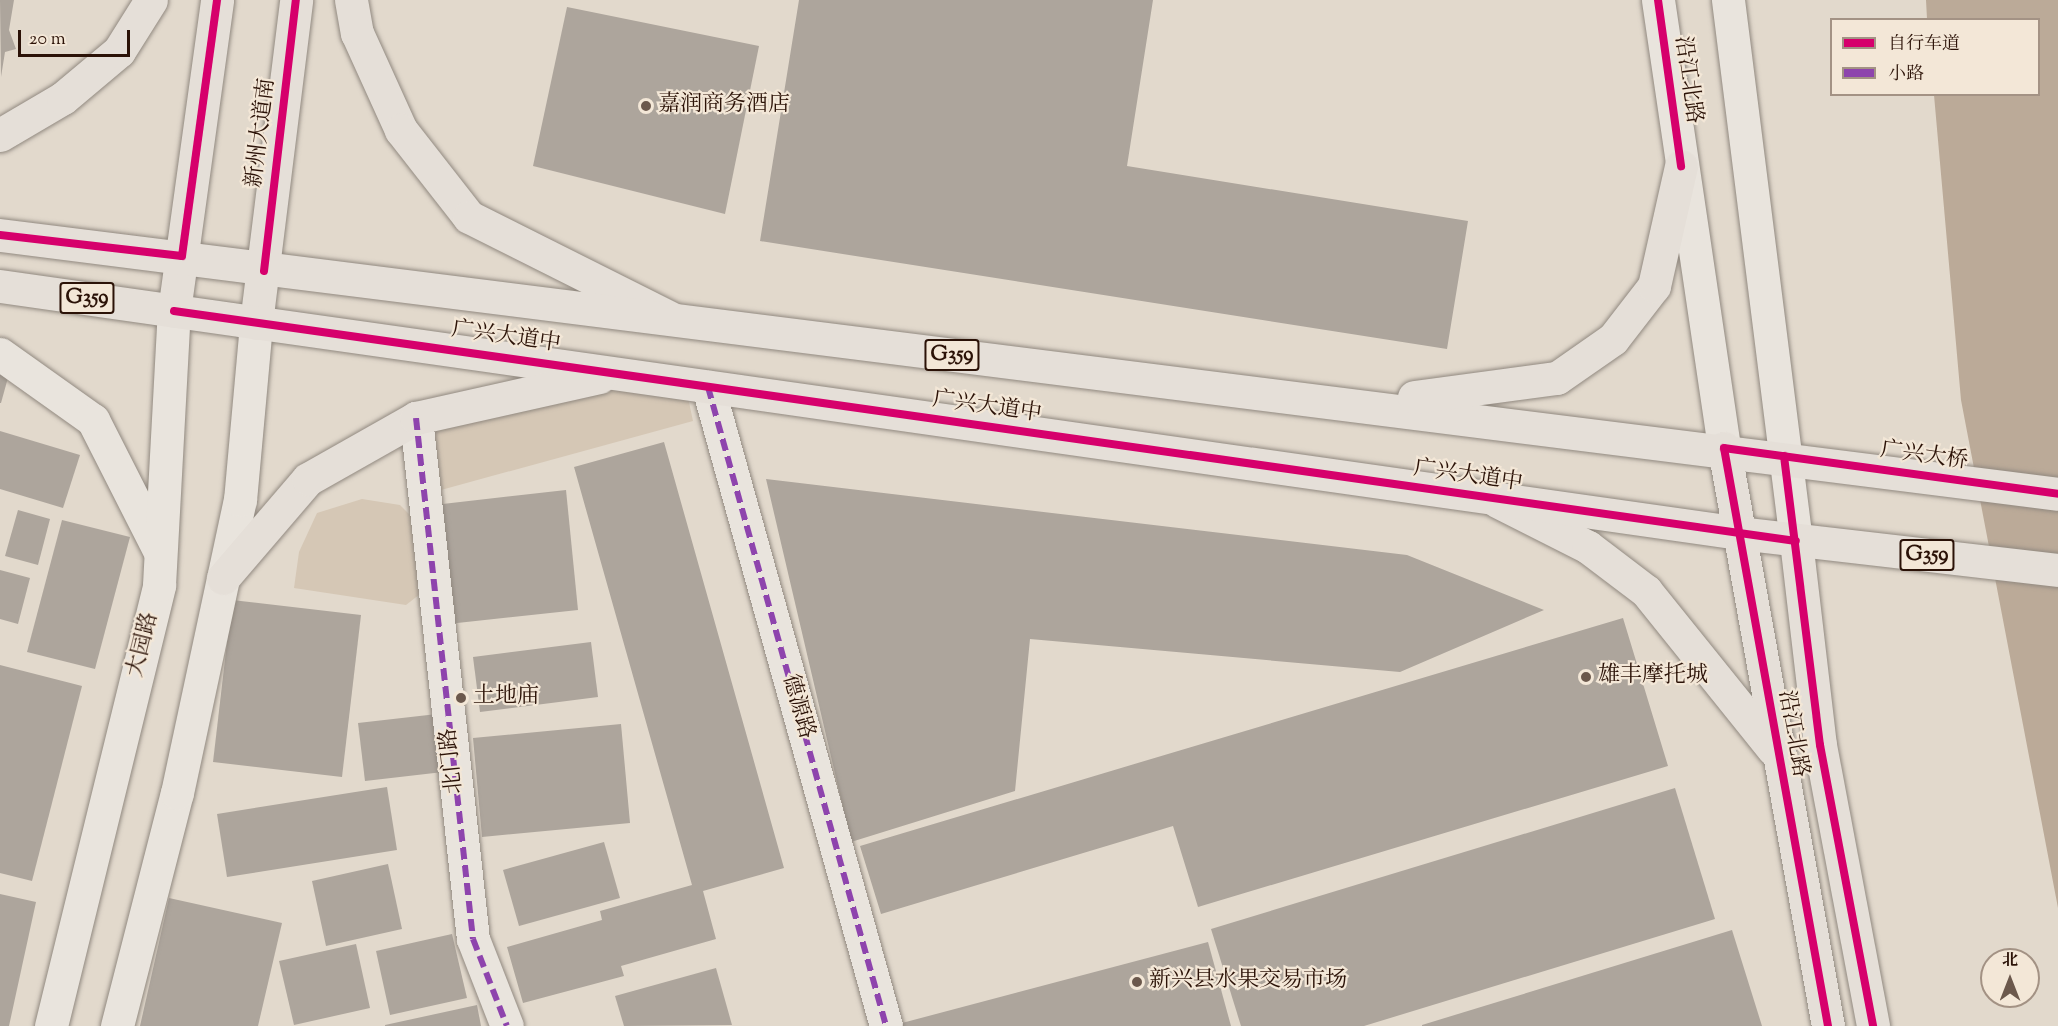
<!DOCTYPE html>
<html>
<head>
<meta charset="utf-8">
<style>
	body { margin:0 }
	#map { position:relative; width:2058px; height:1026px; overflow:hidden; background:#e2d9cc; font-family:"Sorts Mill Goudy","Noto Serif SC",serif }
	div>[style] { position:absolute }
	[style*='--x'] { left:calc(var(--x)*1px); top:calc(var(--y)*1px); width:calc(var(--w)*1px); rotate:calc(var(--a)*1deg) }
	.green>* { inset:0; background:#d5c7b5 }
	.water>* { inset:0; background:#bbaa98 }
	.building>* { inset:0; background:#ada59c }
	.roads { filter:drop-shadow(0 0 2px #918980) drop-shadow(0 0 2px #918980) }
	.minor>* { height:33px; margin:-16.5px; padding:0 16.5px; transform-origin:16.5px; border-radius:16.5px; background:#e9e4dd }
	.secondary>* { height:33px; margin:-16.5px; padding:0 16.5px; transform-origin:16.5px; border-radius:16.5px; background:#e9e4dd }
	.primary>* { height:33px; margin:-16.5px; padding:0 16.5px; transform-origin:16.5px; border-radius:16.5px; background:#e5dfd8 }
	.trunk>* { height:33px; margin:-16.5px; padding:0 16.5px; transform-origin:16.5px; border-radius:16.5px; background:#e5dfd8 }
	.quiet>* { height:6px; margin-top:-3px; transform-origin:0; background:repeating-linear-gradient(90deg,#8e44ad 0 12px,transparent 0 18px) }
	.cycleway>* { height:8px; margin:-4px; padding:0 4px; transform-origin:4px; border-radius:4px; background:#d6006c }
	.dots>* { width:16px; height:16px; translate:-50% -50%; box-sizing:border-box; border:3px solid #f3e7d7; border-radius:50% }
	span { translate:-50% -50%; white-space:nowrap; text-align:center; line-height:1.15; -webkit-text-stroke:4.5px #f3e7d7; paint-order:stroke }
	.shield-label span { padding:2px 4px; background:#f3e7d7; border:2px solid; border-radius:4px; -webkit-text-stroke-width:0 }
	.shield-label { font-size:21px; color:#2b1207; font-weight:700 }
	.street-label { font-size:22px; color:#2b1207 }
	.poi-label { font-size:22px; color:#2b1207 }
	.left { translate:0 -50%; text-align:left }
	.legend { position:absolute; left:1830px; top:18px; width:210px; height:78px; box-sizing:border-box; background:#f3e7d7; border:2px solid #a39284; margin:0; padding:8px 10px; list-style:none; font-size:18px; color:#2b1207 }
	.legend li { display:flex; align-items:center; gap:12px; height:30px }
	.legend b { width:30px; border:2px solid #a39284 }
	.north { position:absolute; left:1980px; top:948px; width:60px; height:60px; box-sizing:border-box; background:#f3e7d7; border:2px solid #a39284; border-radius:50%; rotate:0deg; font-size:16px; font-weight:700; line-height:24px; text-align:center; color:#2b1207 }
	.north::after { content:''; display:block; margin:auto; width:21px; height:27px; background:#6b584c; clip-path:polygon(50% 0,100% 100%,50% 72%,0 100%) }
	.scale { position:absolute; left:18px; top:30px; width:112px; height:27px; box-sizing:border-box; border:3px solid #2b1207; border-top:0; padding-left:8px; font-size:18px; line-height:21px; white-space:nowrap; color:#2b1207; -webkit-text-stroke:4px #f3e7d7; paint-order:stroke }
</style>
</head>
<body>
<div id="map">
	<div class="green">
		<i style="clip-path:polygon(620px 380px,687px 393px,693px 421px,441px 490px,430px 427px)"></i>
		<i style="clip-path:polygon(362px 499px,400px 505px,419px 524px,424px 591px,406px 605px,294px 588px,299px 552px,317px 513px)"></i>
	</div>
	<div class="water">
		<i style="clip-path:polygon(1926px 0,2058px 0,2058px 908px,1961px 400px,1934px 95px,2038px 94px,2038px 20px,1927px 19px)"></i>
	</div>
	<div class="building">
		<i style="clip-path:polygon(0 0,14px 0,9px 30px,16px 49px,5px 52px,1px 77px)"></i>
		<i style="clip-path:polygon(799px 0,1153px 0,1127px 166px,1468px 221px,1447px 349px,760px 241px)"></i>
		<i style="clip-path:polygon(567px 7px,759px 46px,725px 214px,533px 166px)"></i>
		<i style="clip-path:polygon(0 371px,9px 374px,1px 403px,0 403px)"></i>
		<i style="clip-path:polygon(0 431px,80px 455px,63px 508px,0 489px)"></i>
		<i style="clip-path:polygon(664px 442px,784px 868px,703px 891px,716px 939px,621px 966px,624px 976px,523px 1003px,507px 947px,602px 920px,600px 911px,692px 885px,574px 467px)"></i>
		<i style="clip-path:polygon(766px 479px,1407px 555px,1544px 610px,1400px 672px,1030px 639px,1015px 791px,851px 842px)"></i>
		<i style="clip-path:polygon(566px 490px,578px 610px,448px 624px,434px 505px)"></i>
		<i style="clip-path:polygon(18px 510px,50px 519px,38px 565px,5px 556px)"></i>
		<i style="clip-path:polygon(62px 520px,130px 537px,95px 669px,27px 652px)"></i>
		<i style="clip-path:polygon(0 570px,30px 578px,18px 624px,0 619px)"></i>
		<i style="clip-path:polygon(232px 600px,361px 615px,342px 777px,213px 762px)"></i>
		<i style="clip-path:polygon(1623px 618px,1668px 766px,1198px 907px,1173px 826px,881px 914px,860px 846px)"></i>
		<i style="clip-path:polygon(591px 642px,598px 697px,480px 712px,473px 657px)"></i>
		<i style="clip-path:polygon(0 665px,82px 686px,32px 881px,0 873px)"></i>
		<i style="clip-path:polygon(437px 714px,443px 772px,365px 781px,358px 723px)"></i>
		<i style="clip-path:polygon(621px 724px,630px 823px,482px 837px,473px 738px)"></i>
		<i style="clip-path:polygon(387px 787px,397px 850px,227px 877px,217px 814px)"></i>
		<i style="clip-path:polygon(1675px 788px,1715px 919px,1364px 1026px,1241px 1026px,1211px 929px)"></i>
		<i style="clip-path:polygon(604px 842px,620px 898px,519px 926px,503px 870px)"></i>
		<i style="clip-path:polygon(388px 864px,402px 929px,326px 946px,312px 881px)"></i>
		<i style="clip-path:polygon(0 894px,36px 902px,9px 1026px,0 1026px)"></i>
		<i style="clip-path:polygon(169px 898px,282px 923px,258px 1026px,140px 1026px)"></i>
		<i style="clip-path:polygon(1732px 930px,1762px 1026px,1422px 1026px,1422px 1025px)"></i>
		<i style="clip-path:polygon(452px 934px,467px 998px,390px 1015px,376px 951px)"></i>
		<i style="clip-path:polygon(1208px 942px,1231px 1026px,903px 1026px,902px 1023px)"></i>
		<i style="clip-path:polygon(356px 944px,370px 1008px,294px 1025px,279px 961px)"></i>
		<i style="clip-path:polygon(716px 968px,732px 1025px,624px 1026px,615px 996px)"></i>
		<i style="clip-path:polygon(477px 1005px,481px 1026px,385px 1026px,385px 1025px)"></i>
	</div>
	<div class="roads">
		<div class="minor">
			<i style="--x:708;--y:387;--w:663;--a:74.43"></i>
			<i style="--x:416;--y:418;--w:524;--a:83.76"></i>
			<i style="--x:473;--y:939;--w:93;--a:68.7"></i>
		</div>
		<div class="secondary">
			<i style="--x:1658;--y:0;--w:453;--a:81.6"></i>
			<i style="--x:1728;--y:0;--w:545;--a:82.84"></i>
			<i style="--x:0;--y:354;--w:114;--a:35.4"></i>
			<i style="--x:93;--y:420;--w:148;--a:63.1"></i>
			<i style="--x:51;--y:1026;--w:454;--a:-76.2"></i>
			<i style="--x:159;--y:585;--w:274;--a:-86.9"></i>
			<i style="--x:117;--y:1026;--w:241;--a:-75.6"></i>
			<i style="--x:177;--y:793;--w:300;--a:-77.9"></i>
			<i style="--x:240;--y:500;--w:178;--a:-84.8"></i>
		</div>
		<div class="primary">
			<i style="--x:351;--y:0;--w:34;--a:80"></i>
			<i style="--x:357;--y:33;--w:107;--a:65.6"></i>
			<i style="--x:401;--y:130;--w:110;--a:52"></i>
			<i style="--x:469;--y:217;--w:224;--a:26.6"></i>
			<i style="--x:174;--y:311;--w:314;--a:-82.1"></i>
			<i style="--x:256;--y:323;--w:325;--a:-82.9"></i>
			<i style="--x:1724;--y:448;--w:587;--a:79.8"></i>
			<i style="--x:1497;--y:501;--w:102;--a:26.8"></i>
			<i style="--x:1588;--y:547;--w:73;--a:37.2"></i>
			<i style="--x:1646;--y:591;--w:203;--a:51.2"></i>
			<i style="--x:1796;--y:541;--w:205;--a:83.3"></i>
			<i style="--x:1820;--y:745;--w:286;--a:79.3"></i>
		</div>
		<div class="trunk">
			<i style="--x:0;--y:135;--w:73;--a:-30.4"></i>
			<i style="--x:63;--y:98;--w:73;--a:-40"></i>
			<i style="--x:119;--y:51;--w:60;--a:-57.9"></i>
			<i style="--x:0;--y:235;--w:2074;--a:7.17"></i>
			<i style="--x:0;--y:286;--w:1756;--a:8.08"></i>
			<i style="--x:1739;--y:533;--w:321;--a:6.6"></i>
			<i style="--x:1414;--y:397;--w:144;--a:-7.6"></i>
			<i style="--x:1557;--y:378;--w:68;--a:-34.9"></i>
			<i style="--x:1613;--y:339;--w:67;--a:-52.3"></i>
			<i style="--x:1654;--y:286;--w:123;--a:-77.3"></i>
			<i style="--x:223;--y:578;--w:130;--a:-49.4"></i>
			<i style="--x:308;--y:479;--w:124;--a:-29.5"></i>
			<i style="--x:416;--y:418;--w:188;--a:-12.6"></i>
		</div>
	</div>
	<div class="quiet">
		<i style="--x:708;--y:387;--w:663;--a:74.43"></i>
		<i style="--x:416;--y:418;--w:524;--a:83.76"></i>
		<i style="--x:473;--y:939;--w:93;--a:68.7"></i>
	</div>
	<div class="cycleway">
		<i style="--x:1658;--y:0;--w:168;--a:82.1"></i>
		<i style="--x:0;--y:235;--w:183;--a:6.6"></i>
		<i style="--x:182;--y:256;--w:258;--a:-82.2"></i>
		<i style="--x:264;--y:271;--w:273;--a:-83.3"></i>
		<i style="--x:174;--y:311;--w:1638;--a:8.07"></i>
		<i style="--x:1784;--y:456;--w:291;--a:82.9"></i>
		<i style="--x:1820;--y:745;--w:286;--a:79.3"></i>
		<i style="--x:1828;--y:1026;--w:587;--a:-100.2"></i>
		<i style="--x:1724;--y:448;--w:337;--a:7.8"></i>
	</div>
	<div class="dots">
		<i style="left:646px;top:106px;background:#6b584c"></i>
		<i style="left:1586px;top:677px;background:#6b584c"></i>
		<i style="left:461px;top:698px;background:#6b584c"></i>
		<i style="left:1137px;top:982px;background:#6b584c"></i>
	</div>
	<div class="shield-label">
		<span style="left:87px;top:298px">G359</span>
		<span style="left:952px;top:355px">G359</span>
		<span style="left:1927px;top:555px">G359</span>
	</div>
	<div class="street-label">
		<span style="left:1687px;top:80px;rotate:82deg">沿江北路</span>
		<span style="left:262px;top:133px;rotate:-83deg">新州大道南</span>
		<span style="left:506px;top:338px;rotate:8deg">广兴大道中</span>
		<span style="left:987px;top:408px;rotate:8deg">广兴大道中</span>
		<span style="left:1924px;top:457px;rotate:8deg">广兴大桥</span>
		<span style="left:1468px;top:477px;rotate:8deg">广兴大道中</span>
		<span style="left:144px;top:645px;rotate:-76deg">大园路</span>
		<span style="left:797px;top:707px;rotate:74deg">德源路</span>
		<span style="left:1792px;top:734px;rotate:80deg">沿江北路</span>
		<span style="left:453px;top:761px;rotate:-96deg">北门路</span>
	</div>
	<div class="poi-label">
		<span class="left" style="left:658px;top:106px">嘉润商务酒店</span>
		<span class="left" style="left:1598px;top:677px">雄丰摩托城</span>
		<span class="left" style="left:473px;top:698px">土地庙</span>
		<span class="left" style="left:1149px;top:982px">新兴县水果交易市场</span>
	</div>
	<ul class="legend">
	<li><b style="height:8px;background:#d6006c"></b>自行车道</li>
	<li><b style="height:8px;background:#8e44ad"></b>小路</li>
	</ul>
	<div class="north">北</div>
	<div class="scale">20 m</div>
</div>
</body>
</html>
